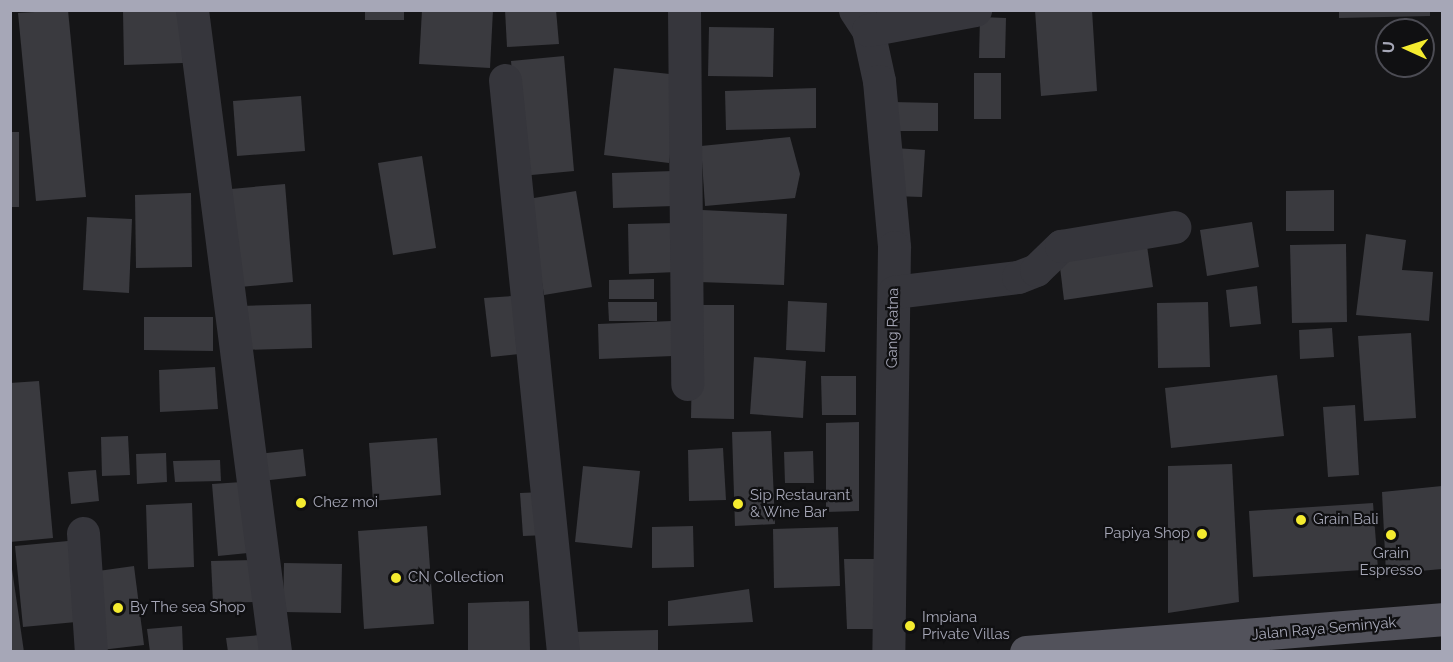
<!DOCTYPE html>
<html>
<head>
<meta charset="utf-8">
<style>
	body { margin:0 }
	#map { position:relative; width:1453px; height:662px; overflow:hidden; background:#151517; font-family:Raleway,sans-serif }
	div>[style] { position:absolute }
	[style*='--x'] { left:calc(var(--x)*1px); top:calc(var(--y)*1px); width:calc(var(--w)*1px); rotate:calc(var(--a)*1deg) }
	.building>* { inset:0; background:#3a3a3f }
	.minor>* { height:33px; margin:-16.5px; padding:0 16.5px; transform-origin:16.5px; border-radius:16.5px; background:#36363c }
	.major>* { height:33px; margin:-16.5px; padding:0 16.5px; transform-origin:16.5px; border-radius:16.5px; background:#52525b }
	.dots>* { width:16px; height:16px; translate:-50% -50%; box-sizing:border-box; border:3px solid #101012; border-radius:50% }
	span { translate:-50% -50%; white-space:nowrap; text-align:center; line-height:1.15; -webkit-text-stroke:4.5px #101012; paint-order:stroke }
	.street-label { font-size:15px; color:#a6a7b7 }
	.poi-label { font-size:15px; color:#a6a7b7 }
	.left { translate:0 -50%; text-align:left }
	.right { translate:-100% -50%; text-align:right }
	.frame { position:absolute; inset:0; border:12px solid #a6a7b7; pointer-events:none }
	.north { position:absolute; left:1375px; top:18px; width:60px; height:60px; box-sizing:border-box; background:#101012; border:2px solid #4c4c54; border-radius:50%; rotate:273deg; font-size:16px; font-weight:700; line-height:24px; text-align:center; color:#a6a7b7 }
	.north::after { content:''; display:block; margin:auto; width:21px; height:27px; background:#f4eb2f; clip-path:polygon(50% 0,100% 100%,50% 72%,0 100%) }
</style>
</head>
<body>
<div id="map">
	<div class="building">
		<i style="clip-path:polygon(68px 10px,86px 197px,36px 201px,18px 13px)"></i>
		<i style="clip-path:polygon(181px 10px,183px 63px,124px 65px,123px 11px)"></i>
		<i style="clip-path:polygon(365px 10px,404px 10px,404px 20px,365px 20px)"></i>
		<i style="clip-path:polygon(422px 10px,493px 10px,490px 68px,419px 64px)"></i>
		<i style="clip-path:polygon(505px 10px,556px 10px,559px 44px,507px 47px)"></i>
		<i style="clip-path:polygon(1035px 10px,1092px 10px,1097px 91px,1041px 96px)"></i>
		<i style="clip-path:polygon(1339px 10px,1430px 10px,1430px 16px,1339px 18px)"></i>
		<i style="clip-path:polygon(980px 17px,1006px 18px,1005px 58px,979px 58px)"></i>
		<i style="clip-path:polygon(709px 27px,774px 28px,773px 77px,708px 76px)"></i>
		<i style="clip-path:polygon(564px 56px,574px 171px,521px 176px,511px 61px)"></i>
		<i style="clip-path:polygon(614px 68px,679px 75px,669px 163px,604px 155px)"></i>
		<i style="clip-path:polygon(974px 73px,1001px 73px,1001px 119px,974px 119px)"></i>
		<i style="clip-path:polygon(816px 88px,816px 128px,726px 130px,725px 91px)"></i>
		<i style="clip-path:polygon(301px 96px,305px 151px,237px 156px,233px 101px)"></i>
		<i style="clip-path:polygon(892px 102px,938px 103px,938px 131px,892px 131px)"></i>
		<i style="clip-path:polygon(10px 132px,19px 132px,19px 207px,10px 207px)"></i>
		<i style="clip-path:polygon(790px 137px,800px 174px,795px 198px,705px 206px,701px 146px)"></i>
		<i style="clip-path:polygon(894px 148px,925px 150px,922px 197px,892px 196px)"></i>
		<i style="clip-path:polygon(422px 156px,436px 248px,393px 255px,378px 163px)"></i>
		<i style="clip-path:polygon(673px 171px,674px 206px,613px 208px,612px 173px)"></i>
		<i style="clip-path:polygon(285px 184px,293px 282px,240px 287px,231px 189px)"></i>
		<i style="clip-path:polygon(1334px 190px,1334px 231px,1286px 231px,1286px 191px)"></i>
		<i style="clip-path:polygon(576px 191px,592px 287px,544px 295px,528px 199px)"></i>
		<i style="clip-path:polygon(191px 193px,192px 267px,136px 268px,135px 195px)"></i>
		<i style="clip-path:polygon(702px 210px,787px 214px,784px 285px,699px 282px)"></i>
		<i style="clip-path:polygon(87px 217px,132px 219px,129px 293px,83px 290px)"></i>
		<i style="clip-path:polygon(1252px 222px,1259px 267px,1207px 276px,1200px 230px)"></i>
		<i style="clip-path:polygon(676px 223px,677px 272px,629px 274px,628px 224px)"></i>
		<i style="clip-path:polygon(1366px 234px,1406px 240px,1402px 270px,1433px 272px,1429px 321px,1356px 315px)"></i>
		<i style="clip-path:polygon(1146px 239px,1153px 287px,1064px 300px,1058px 251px)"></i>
		<i style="clip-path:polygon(1346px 244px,1347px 322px,1292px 323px,1290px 245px)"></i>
		<i style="clip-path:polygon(654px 279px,654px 299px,609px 299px,609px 280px)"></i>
		<i style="clip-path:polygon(1257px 286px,1261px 324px,1230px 327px,1226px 290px)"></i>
		<i style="clip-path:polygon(513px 296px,519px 354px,491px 357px,484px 298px)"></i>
		<i style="clip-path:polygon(788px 301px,827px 303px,825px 352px,786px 350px)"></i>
		<i style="clip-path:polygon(608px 302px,657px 302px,657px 321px,609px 321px)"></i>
		<i style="clip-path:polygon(1208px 302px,1210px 367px,1158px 368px,1157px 303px)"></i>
		<i style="clip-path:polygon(311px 304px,312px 348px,241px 350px,240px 306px)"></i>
		<i style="clip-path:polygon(693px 305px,734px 305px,734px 419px,691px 418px)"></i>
		<i style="clip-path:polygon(144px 317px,213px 317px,213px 351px,144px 350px)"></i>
		<i style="clip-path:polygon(672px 321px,673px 356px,599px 359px,598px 324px)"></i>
		<i style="clip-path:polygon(1332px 328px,1334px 357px,1300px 359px,1299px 330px)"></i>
		<i style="clip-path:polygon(1411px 333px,1416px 418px,1364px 421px,1358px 336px)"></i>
		<i style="clip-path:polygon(754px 357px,806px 361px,803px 418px,750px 414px)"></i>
		<i style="clip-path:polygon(215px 367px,218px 409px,160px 412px,159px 370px)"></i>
		<i style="clip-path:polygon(1277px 375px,1284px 436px,1171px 448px,1165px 388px)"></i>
		<i style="clip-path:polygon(821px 376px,856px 376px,856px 415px,822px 415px)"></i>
		<i style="clip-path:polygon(39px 381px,53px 538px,10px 542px,10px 383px)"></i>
		<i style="clip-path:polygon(1355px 405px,1359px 475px,1328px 477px,1323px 407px)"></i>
		<i style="clip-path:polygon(859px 422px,859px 511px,826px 512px,826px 423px)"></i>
		<i style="clip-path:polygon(771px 431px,775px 524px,735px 526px,732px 432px)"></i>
		<i style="clip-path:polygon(128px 436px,130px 475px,102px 476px,101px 437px)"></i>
		<i style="clip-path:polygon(437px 438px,441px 495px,373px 501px,369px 443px)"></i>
		<i style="clip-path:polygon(723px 448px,726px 500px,689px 501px,688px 450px)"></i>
		<i style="clip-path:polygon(303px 449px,306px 476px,261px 481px,258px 454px)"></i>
		<i style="clip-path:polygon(813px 451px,814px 483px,785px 483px,784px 452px)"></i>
		<i style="clip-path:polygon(166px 453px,167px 482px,137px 484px,136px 454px)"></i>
		<i style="clip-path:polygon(220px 460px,221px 481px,175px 482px,173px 461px)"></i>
		<i style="clip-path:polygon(1232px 464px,1239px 602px,1168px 613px,1168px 466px)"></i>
		<i style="clip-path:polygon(583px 466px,640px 471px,632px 548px,575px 542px)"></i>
		<i style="clip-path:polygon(96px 470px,99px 501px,71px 504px,68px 472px)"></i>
		<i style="clip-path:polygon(242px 482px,248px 553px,218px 556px,212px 484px)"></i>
		<i style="clip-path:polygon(1442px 486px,1442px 569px,1386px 574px,1382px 492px)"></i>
		<i style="clip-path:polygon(544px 492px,547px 535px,523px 536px,520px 493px)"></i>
		<i style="clip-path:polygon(192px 503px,194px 567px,148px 569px,146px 505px)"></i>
		<i style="clip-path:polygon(1373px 503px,1378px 569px,1253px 577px,1249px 511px)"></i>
		<i style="clip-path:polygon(427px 526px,434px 624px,364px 629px,358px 531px)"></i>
		<i style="clip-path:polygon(693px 526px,694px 567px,652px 568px,652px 527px)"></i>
		<i style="clip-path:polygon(838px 527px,840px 586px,774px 588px,773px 529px)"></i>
		<i style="clip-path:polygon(68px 541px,76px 622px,23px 627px,15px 546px)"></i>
		<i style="clip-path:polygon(844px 559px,875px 559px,877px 629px,847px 629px)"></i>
		<i style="clip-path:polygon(253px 560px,255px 602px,213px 603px,211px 561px)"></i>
		<i style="clip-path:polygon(284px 563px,342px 564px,341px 613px,283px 612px)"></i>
		<i style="clip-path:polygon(134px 566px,144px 645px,101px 650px,91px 572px)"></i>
		<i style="clip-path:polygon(12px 569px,24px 652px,10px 652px)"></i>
		<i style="clip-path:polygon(749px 589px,753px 622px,668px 626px,668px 601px)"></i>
		<i style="clip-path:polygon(529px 601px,530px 651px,468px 650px,468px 603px)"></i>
		<i style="clip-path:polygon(182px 626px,183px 652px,150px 652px,147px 629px)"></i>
		<i style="clip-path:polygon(658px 630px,658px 652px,572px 652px,571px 632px)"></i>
		<i style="clip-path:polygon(261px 635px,263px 652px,228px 652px,226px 638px)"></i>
	</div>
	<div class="minor">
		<i style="--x:192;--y:10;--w:647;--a:82.63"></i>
		<i style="--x:684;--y:10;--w:374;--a:89.5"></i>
		<i style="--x:855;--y:10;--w:24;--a:57"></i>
		<i style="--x:868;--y:30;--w:52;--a:77.8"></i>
		<i style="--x:879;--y:81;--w:167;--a:84.8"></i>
		<i style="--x:894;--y:247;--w:405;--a:90.8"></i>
		<i style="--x:868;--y:30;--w:109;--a:-10.6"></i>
		<i style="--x:505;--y:80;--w:575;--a:84.21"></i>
		<i style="--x:894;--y:292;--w:125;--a:-6.9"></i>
		<i style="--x:1018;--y:277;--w:19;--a:-21"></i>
		<i style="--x:1036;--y:270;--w:35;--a:-44"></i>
		<i style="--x:1061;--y:246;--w:115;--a:-9.5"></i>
		<i style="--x:83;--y:533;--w:119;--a:86.2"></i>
	</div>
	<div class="major">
		<i style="--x:1026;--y:652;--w:417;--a:-4.5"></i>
	</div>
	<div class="dots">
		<i style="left:301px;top:503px;background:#f4eb2f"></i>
		<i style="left:738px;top:504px;background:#f4eb2f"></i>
		<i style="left:1301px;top:520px;background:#f4eb2f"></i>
		<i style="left:1202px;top:534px;background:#f4eb2f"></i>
		<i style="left:1391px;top:535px;background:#f4eb2f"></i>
		<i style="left:396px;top:578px;background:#f4eb2f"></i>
		<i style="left:118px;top:608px;background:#f4eb2f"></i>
		<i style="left:910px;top:626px;background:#f4eb2f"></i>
	</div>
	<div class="street-label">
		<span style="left:893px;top:328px;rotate:-89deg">Gang Ratna</span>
		<span style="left:1324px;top:629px;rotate:-5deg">Jalan Raya Seminyak</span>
	</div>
	<div class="poi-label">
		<span class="left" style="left:750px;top:504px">Sip Restaurant<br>&amp; Wine Bar</span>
		<span class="left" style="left:313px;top:503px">Chez moi</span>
		<span class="left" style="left:1313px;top:520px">Grain Bali</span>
		<span class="right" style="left:1190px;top:534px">Papiya Shop</span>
		<span style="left:1391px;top:562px">Grain<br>Espresso</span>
		<span class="left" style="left:408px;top:578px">CN Collection</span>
		<span class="left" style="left:130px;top:608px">By The sea Shop</span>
		<span class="left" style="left:922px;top:626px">Impiana<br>Private Villas</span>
	</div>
	<div class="frame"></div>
	<div class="north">U</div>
</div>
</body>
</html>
